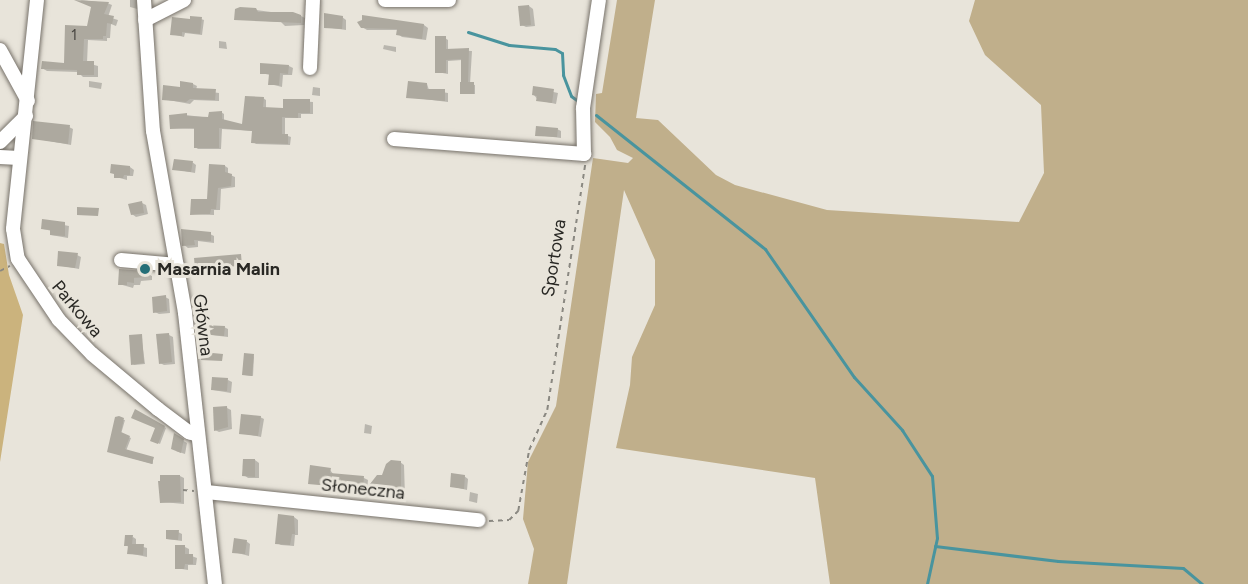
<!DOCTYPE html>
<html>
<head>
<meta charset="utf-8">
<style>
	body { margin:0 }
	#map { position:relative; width:1248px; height:584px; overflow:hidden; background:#e8e4da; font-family:Figtree,sans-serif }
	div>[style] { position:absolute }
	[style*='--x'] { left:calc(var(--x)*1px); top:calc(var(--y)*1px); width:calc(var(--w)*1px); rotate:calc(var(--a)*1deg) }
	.green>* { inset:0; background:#c0af8b }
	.forest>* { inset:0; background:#cbb37d }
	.shadow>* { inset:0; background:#0003 }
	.stream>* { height:3px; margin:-1.5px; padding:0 1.5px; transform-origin:1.5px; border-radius:1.5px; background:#49949e }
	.building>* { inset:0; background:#ada99f }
	.path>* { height:1.5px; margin-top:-0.75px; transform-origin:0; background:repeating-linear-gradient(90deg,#8a8881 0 4.5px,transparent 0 9px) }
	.roads { filter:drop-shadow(0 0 2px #77726a) drop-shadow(0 0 2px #77726a) }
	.minor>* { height:14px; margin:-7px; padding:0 7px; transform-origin:7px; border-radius:7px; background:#fff }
	.dots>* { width:16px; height:16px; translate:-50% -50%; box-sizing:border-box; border:3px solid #e8e4da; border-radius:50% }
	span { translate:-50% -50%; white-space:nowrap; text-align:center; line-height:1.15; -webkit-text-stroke:6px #e8e4da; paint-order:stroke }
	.number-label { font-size:15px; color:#4a4843 }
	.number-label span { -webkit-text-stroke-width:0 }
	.street-label { font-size:18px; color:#292824 }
	.poi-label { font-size:18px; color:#292824; font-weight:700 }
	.left { translate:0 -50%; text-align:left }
</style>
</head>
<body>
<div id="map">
	<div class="green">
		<i style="clip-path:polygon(617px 0,655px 0,636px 118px,658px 120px,716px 175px,735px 185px,827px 210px,1019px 222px,1044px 173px,1041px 105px,985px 55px,969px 21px,975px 0,1248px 0,1248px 584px,830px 584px,815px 478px,616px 448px,630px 385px,632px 357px,655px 305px,655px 260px,624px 190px,567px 584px,528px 584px,534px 549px,523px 519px,528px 462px,556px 406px,593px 158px,628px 163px,633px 158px,617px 150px,610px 137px,595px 122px,596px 94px,602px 93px)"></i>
	</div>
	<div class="forest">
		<i style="clip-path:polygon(0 243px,4px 244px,9px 275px,23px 315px,0 462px)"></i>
	</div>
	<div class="shadow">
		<i style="clip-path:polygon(80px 0,107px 3px,112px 5px,108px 17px,118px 20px,116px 26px,111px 24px,110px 38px,107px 38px,107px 41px,88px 40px,87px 63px,98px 66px,98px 77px,83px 77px,78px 72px,47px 71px,42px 68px,65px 64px,88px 27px,93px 7px)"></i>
		<i style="clip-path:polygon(130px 0,141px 0,141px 10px,130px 7px)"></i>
		<i style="clip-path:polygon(529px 6px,533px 9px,535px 26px,526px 27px,522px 25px)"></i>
		<i style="clip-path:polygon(256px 10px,301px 16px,305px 18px,304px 25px,285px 26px,281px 22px,235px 19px)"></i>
		<i style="clip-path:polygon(342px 17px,346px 20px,346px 30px,325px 27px)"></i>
		<i style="clip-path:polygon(201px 19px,204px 20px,202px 35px,185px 33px,184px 37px,172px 34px,191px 20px)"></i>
		<i style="clip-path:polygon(424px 25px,428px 28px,426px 40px,402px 37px,398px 34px,398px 30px,367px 30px,362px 27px)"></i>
		<i style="clip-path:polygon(445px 38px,448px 40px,448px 50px,472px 51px,470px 84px,475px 85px,475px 94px,463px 94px,462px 60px,448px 61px,448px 74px,437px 72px)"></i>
		<i style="clip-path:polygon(219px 41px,226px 42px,227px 49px,219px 48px)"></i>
		<i style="clip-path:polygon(384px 45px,396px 47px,396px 52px,383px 49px)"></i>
		<i style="clip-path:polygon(289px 66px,293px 68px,292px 75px,283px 75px,282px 87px,270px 84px,270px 75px,261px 73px)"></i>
		<i style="clip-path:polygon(89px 81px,102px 83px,101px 89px,89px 87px)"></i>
		<i style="clip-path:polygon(193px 84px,197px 86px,196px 90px,219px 93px,219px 101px,194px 100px,190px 104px,163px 99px)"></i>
		<i style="clip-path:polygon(427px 84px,429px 90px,448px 93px,448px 102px,408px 97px)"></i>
		<i style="clip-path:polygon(313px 87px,320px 88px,320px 96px,312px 95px)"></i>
		<i style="clip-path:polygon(535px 88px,558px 93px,556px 104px,538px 100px,534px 95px)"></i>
		<i style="clip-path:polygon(263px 98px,266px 100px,266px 109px,284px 109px,284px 100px,313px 102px,313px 114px,301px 114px,301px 118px,285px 118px,285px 135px,291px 137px,290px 145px,256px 144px,253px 142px,253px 131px,222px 129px,221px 149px,198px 149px,195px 147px,195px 129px,172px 128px,186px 115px,210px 118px,221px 112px,224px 114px,224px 121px,243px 126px)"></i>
		<i style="clip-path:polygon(69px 127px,73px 129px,71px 145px,33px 138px)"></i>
		<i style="clip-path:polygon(557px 129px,561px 131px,561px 138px,537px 135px)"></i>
		<i style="clip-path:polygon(192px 162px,196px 165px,195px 173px,174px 169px)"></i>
		<i style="clip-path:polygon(225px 166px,228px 168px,228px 174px,235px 177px,235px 187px,221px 189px,220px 210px,214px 210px,214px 215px,192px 214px,209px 201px)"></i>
		<i style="clip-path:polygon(130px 167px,134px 170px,133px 176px,127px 176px,127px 180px,116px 177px)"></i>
		<i style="clip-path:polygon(142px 203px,146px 205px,148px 214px,136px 217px,132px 214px)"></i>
		<i style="clip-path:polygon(43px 221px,69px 226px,68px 238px,51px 235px,52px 231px,43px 229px)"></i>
		<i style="clip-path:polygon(183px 231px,210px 234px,214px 236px,214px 243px,198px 241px,198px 247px,188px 248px,184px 245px)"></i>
		<i style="clip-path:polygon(77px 255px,81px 257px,79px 269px,58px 265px)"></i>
		<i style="clip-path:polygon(146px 273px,152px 276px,152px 280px,141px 281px,140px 285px,134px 285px,133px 288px,119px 284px)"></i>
		<i style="clip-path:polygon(165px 297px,169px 299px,170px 313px,159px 314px,155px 312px)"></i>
		<i style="clip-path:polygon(224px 327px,228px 329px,228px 337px,203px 334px)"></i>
		<i style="clip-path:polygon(141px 335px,145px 364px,134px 365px,133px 364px)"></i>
		<i style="clip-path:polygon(169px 335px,173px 337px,175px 364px,164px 365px,160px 363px)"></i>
		<i style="clip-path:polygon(254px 355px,253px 376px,245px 375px)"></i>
		<i style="clip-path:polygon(228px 380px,232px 382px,231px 393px,213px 390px)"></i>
		<i style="clip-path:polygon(227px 408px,231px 410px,232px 429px,219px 432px,215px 430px)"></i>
		<i style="clip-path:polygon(136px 411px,166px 428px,160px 444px,152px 440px,157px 428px)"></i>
		<i style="clip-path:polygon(260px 417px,264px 419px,261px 437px,241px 433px)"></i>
		<i style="clip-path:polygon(116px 419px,125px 420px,121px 434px,131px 438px,126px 451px,153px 458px,153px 464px,110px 452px)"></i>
		<i style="clip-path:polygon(365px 424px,372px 426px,371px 434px,364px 433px)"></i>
		<i style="clip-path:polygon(175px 436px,187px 443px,185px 454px,176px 451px)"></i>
		<i style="clip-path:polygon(255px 460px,259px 463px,259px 478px,248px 478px,244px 475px)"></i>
		<i style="clip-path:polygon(400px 462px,404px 465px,405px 497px,393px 494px,393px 487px,372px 484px)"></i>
		<i style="clip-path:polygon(330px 470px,334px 475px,364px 478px,368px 480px,367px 491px,310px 483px)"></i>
		<i style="clip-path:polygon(180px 476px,184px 478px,184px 504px,162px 502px)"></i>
		<i style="clip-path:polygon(464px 476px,468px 479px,467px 490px,451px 486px)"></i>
		<i style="clip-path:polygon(470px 492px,478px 494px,477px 503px,469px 501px)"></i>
		<i style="clip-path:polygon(294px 517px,298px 520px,298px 535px,295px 535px,294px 546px,281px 545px,277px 543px)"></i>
		<i style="clip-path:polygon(178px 532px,182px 534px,182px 541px,167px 539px)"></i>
		<i style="clip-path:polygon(133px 537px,136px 539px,136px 545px,147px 548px,147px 557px,128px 553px,129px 547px,125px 545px)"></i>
		<i style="clip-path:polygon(246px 541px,250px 544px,249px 556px,234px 552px)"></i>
		<i style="clip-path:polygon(185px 547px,189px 549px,189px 555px,197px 558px,196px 565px,188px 565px,188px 570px,176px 568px)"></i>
	</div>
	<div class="stream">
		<i style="--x:468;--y:32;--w:43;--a:17.6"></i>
		<i style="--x:509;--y:45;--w:46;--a:5"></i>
		<i style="--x:555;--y:49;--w:8;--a:30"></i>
		<i style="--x:562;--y:53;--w:22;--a:87"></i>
		<i style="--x:563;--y:75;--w:22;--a:69"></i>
		<i style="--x:571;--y:96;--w:9;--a:36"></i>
		<i style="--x:596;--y:115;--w:216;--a:38.4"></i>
		<i style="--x:765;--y:249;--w:156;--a:55.2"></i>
		<i style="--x:854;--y:377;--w:72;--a:47.8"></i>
		<i style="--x:902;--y:430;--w:55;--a:56.9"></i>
		<i style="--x:932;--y:476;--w:62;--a:85.4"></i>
		<i style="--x:937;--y:538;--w:47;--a:102.3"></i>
		<i style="--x:935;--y:546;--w:124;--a:7"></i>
		<i style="--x:1058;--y:561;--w:125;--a:3.2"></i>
		<i style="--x:1183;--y:568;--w:25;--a:40"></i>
	</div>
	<div class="building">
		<i style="clip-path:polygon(74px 0,109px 2px,104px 14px,114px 16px,112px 24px,107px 23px,106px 36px,103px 36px,103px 39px,84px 39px,83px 61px,94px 61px,94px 75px,77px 75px,77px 70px,41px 69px,42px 61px,64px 63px,65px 25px,87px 26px,91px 7px)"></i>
		<i style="clip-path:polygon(529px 5px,531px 25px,520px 26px,518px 6px)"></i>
		<i style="clip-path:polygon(240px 7px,256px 8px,258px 12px,293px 12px,301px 15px,301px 23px,234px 20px,235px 9px)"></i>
		<i style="clip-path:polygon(324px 13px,343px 16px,342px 29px,324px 28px)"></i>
		<i style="clip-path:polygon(362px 15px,424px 24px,422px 39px,396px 35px,397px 29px,361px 28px,357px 22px,362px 20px)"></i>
		<i style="clip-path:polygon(190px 16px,202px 17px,200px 34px,182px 32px,182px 36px,170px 35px,172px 17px,190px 19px)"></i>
		<i style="clip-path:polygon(435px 36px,446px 36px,446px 49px,469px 48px,468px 82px,461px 82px,461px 59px,446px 60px,446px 73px,435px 73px)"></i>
		<i style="clip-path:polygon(260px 63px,289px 65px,288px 74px,280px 73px,279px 85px,268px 85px,269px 74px,260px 74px)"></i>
		<i style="clip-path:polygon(180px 81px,193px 83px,193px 88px,216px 89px,215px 100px,190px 99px,186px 102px,162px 100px,163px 85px,180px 87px)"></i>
		<i style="clip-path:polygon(408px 81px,427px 83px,427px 89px,445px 89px,445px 101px,406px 98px)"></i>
		<i style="clip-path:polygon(460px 82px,474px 82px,474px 94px,460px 94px)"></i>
		<i style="clip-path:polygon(533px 86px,554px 89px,552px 103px,536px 101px,537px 96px,532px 95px)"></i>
		<i style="clip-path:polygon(245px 96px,264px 97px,263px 107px,283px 108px,283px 99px,310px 99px,310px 113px,298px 113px,298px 118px,282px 117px,282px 134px,288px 134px,288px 144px,251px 143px,252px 131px,219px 128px,219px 148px,194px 148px,194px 128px,170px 129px,169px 115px,187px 113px,187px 116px,208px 117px,209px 112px,222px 111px,222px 119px,242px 124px)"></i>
		<i style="clip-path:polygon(33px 121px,70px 125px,68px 144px,32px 139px)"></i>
		<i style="clip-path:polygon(536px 126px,558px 128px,557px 137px,535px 136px)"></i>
		<i style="clip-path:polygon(174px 159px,193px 161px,191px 172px,172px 170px)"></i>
		<i style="clip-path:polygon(111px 164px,130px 166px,130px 175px,124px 175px,123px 178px,114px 178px,114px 174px,110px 173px)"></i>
		<i style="clip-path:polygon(209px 164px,225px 165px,225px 172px,232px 174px,231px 186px,218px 188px,216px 209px,211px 209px,210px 214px,190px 215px,191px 199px,207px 199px)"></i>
		<i style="clip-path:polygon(142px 201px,144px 213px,131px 215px,128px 204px)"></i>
		<i style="clip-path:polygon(77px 207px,99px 208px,98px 216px,77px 215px)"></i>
		<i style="clip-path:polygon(42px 219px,65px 222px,65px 236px,50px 235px,50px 230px,41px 229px)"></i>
		<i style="clip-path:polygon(181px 229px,211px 232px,211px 241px,194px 240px,195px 245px,182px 246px)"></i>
		<i style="clip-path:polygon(58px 251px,78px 253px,75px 268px,57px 266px)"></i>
		<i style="clip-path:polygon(241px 254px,242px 266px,195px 268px,194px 258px)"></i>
		<i style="clip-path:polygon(119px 269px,146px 271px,146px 277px,134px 278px,134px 283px,127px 282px,127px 285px,118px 285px)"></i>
		<i style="clip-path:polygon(166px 295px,167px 311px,153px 313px,152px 297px)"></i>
		<i style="clip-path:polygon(202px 325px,225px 326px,224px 336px,202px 334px)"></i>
		<i style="clip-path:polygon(169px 333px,172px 362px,159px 364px,156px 334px)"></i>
		<i style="clip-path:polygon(142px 334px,144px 363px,131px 365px,129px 335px)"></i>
		<i style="clip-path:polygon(202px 352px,223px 354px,222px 361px,201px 360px)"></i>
		<i style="clip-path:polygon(244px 353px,254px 354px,252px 376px,242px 375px)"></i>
		<i style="clip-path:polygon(212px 377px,228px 378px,227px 391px,211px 390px)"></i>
		<i style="clip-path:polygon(227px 406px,228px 427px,214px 431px,213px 407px)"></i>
		<i style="clip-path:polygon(135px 409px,165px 426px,158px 444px,150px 441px,155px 428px,131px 418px)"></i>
		<i style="clip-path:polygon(241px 414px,261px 416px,258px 436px,239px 434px)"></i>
		<i style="clip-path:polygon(119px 416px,124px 418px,121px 432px,130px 436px,125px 449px,154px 457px,152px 464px,107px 452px,115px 417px)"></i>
		<i style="clip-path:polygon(174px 433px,184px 439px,181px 453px,171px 449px)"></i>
		<i style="clip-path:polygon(243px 459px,255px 459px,255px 477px,242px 476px)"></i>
		<i style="clip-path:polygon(391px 460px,401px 461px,401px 496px,391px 495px,392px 486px,370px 484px,377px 475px,382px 475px,386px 464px)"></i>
		<i style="clip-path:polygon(310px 465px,331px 468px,330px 473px,364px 476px,363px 489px,308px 484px)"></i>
		<i style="clip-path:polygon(451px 473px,465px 475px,464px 489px,450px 487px)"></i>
		<i style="clip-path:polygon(160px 475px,180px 475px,181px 502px,160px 503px,158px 481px,160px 481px)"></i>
		<i style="clip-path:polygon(278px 514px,294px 516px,295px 534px,292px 534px,290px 545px,275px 544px)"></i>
		<i style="clip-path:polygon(166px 530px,179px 530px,178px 540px,166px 539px)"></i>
		<i style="clip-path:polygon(125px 535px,133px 535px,132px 544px,144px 544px,143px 555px,127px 554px,128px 546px,124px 546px)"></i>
		<i style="clip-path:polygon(234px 538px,247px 540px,245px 554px,232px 553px)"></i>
		<i style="clip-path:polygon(175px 545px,185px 545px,185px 554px,193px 554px,193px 564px,185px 564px,184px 569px,175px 569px)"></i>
	</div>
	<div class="path">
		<i style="--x:0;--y:271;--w:11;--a:-27"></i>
		<i style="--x:183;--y:490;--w:11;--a:5"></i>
		<i style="--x:489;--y:521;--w:20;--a:-3"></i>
		<i style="--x:509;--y:520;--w:13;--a:-45"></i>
		<i style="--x:518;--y:511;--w:62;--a:-79.8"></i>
		<i style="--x:529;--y:450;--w:44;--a:-65.8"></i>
		<i style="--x:547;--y:410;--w:249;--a:-81.2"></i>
	</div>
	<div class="roads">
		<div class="minor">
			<i style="--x:37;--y:0;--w:230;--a:96"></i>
			<i style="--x:13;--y:229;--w:30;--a:81"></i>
			<i style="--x:18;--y:259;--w:73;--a:56.1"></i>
			<i style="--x:59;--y:320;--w:47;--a:45.9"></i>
			<i style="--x:92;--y:354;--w:86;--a:39.8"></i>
			<i style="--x:158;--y:409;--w:39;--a:37"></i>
			<i style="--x:189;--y:432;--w:9;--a:18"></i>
			<i style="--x:144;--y:0;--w:131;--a:86.1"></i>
			<i style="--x:153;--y:131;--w:185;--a:80"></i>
			<i style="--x:185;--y:313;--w:273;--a:83.7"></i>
			<i style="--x:385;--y:0;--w:64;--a:0"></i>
			<i style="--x:145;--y:20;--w:44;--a:-27.1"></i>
			<i style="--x:0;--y:50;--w:58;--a:61.2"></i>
			<i style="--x:310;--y:68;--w:68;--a:-87.5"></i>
			<i style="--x:394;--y:139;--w:191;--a:4.5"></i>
			<i style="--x:584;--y:154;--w:46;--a:-91.2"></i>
			<i style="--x:583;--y:108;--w:109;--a:-81.6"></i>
			<i style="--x:0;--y:142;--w:37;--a:-45"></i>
			<i style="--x:0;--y:157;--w:19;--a:3"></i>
			<i style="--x:121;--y:260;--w:56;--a:5.1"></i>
			<i style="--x:206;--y:492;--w:274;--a:5.9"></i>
		</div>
	</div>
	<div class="dots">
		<i style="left:145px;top:269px;background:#256f78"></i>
	</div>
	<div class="number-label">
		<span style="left:74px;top:36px">1</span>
	</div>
	<div class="street-label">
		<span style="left:554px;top:258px;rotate:-81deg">Sportowa</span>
		<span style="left:77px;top:309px;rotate:50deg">Parkowa</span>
		<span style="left:203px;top:325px;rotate:83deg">Główna</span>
		<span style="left:363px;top:489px;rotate:6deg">Słoneczna</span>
	</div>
	<div class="poi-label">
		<span class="left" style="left:157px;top:269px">Masarnia Malin</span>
	</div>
</div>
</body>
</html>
